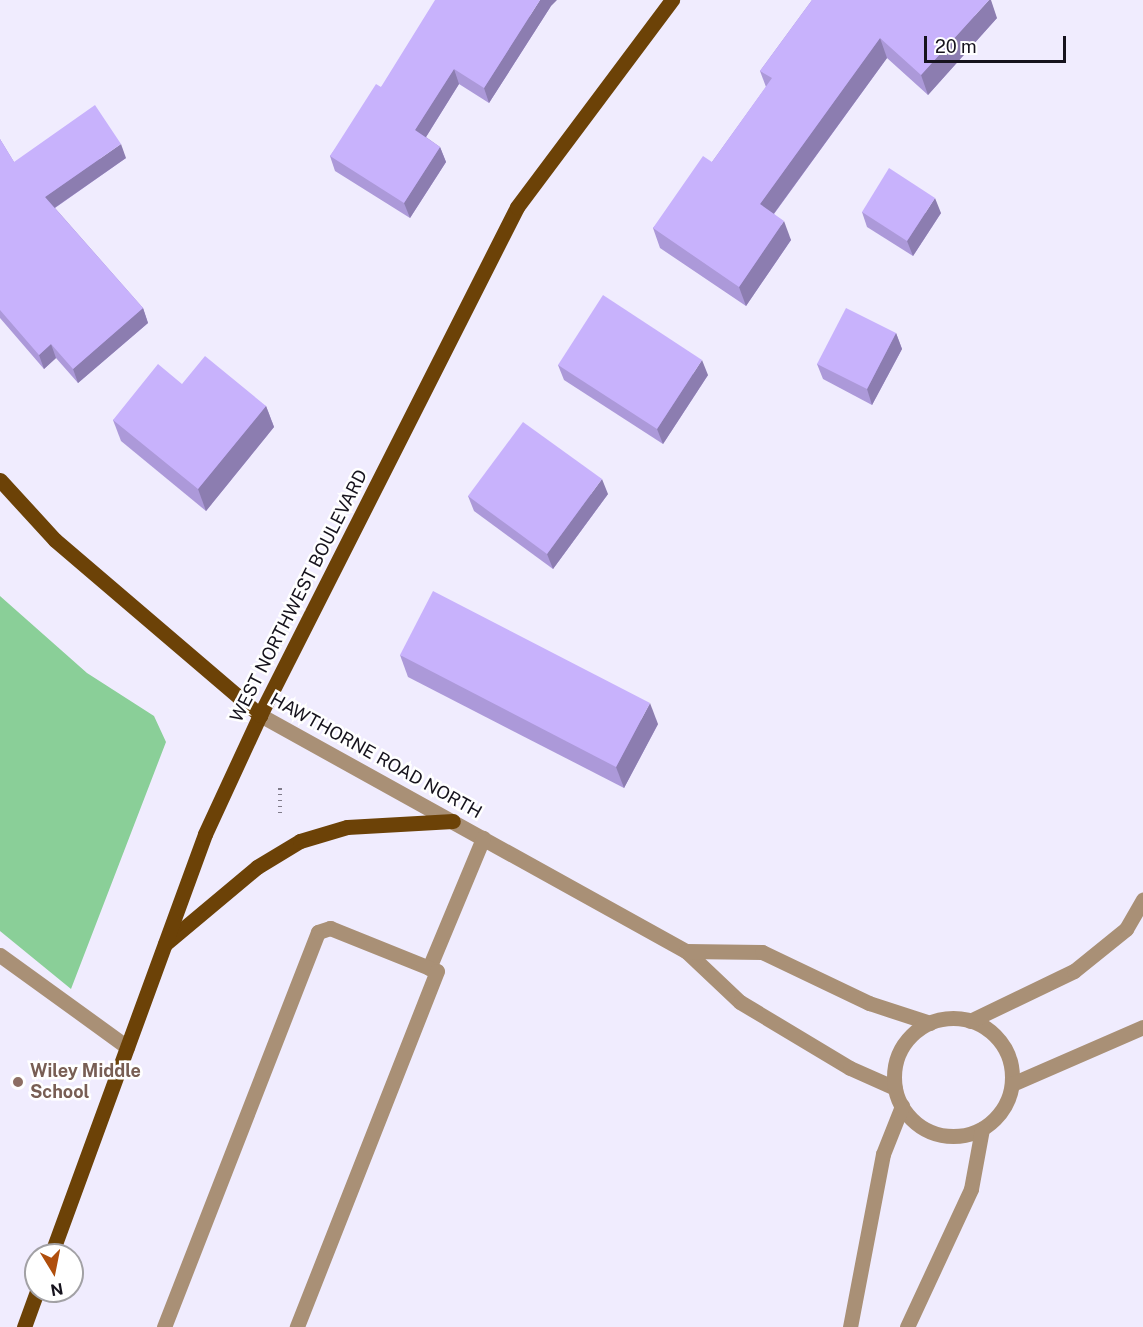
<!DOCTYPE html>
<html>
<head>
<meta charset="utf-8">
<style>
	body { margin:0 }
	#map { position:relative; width:1143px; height:1327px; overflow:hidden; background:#f0ecfe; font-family:"Public Sans",sans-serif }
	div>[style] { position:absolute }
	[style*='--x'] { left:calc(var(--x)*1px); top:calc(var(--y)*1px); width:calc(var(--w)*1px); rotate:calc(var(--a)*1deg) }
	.forest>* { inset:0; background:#8acf98 }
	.path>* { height:4px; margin-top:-2px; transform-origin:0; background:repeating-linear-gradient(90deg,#7f7b89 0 1.5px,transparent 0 6px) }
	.minor>* { height:15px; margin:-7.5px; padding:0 7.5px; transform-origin:7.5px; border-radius:7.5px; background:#a99076 }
	.minor>.ring { margin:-7.5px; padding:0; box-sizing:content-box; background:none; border:15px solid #a99076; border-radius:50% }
	.major>* { height:15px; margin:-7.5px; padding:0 7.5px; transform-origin:7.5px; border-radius:7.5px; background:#6c4207 }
	.wall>* { inset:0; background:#ac99d9 }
	.shaded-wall>* { inset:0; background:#8c7db0 }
	.building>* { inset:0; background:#c8b2fc }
	.dots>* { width:16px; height:16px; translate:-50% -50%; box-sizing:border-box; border:3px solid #fff; border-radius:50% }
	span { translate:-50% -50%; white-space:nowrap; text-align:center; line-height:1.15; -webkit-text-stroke:5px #fff; paint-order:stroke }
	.street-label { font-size:18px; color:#16131d }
	.education-label { font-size:18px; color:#785e54; font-weight:700 }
	.left { translate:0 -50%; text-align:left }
	.north { position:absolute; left:24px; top:1243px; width:60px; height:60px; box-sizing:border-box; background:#fff; border:2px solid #a2a1a5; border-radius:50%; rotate:170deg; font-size:16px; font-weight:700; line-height:24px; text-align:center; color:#16131d }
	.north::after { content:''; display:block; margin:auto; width:21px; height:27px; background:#af4e0c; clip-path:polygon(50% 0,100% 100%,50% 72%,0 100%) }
	.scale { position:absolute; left:924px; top:36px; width:142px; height:27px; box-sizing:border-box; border:3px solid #16131d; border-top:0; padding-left:8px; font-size:18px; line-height:21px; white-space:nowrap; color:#16131d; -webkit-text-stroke:4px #fff; paint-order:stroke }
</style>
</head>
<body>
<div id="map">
	<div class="forest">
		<i style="clip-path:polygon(0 596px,87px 673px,154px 716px,166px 742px,71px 989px,0 931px)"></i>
	</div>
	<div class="path">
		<i style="--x:280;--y:788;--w:26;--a:90"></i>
	</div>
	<div class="minor">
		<i style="--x:260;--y:715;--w:487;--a:29"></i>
		<i style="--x:686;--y:951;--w:74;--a:43.4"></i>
		<i style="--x:740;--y:1002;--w:128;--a:31"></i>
		<i style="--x:850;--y:1068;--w:49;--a:24"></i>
		<i style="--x:686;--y:951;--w:76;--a:0.8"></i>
		<i style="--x:762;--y:952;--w:119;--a:25.5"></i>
		<i style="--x:869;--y:1003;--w:64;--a:18.2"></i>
		<i style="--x:0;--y:955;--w:157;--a:35.9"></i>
		<i style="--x:429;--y:968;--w:141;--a:-67.4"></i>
		<i class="ring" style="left:894px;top:1018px;width:103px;height:103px"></i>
		<i style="--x:970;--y:1021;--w:115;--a:-25.7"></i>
		<i style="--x:1074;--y:971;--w:67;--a:-38.9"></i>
		<i style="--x:1126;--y:929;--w:34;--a:-60"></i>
		<i style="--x:1012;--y:1084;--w:143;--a:-23.5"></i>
		<i style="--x:164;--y:1327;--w:424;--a:-68.7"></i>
		<i style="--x:318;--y:932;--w:13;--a:-18"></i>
		<i style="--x:330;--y:928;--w:115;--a:21.9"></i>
		<i style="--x:437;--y:971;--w:383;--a:111.5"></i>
		<i style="--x:850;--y:1327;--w:176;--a:-79.2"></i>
		<i style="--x:883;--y:1154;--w:52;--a:-68.4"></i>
		<i style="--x:907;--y:1327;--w:152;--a:-65.1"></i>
		<i style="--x:971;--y:1189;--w:61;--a:-79.6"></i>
	</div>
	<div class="major">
		<i style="--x:0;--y:480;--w:81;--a:47.5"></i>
		<i style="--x:55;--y:540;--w:270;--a:40.5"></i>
		<i style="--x:165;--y:944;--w:120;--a:-39.9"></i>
		<i style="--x:257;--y:867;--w:50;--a:-31.2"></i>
		<i style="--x:300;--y:841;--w:49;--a:-16.6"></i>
		<i style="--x:347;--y:827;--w:106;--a:-3.2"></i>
		<i style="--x:51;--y:1255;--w:448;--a:-69.9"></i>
		<i style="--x:205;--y:834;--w:131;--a:-65.2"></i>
		<i style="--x:260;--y:715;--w:569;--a:-63.16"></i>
		<i style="--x:517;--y:207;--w:259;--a:-53.2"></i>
		<i style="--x:24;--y:1327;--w:38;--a:-70"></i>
	</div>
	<div class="wall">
		<i style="clip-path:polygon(812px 0,997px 18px,928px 95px,887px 58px,774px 214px,791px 240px,746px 306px,660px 248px,653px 228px,712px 162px,766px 87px,760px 71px)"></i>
		<i style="clip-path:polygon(551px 6px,489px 103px,459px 84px,426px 137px,440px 147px,446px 162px,410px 218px,335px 171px,330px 156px,381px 87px)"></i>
		<i style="clip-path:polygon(0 139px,14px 162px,126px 158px,55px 208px,143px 308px,148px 323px,78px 383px,56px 358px,44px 369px,0 318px)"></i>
		<i style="clip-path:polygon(862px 212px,941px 213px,913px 256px,867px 227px)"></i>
		<i style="clip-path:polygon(896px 333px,902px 349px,872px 405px,823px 379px,817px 364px)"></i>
		<i style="clip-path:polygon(558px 365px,708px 375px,663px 444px,564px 380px)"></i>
		<i style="clip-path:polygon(182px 384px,266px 406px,274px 427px,206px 511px,121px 441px,113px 420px)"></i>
		<i style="clip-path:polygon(608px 494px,553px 569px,474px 511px,468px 496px)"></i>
		<i style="clip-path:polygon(400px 655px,658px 724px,624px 788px,408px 677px)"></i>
	</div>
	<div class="shaded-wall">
		<i style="clip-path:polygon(540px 0,557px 0,551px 6px,489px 103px,484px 88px)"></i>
		<i style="clip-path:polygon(989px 0,991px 0,997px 18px,928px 95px,921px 75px)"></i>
		<i style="clip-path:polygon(880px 38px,887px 58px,767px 223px,760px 204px)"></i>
		<i style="clip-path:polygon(454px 69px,459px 84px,421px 145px,415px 130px)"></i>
		<i style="clip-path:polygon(121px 144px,126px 158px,50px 211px,45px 197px)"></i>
		<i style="clip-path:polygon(440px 147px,446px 162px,410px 218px,404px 203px)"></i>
		<i style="clip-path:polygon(935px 198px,941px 213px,913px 256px,907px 241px)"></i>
		<i style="clip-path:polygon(784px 221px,791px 240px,746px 306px,739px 287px)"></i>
		<i style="clip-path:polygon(143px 308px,148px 323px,78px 383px,73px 369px)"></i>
		<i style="clip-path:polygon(896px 333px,902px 349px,872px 405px,867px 389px)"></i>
		<i style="clip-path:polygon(51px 344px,56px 358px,44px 369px,39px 355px)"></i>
		<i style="clip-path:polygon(702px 360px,708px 375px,663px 444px,657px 429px)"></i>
		<i style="clip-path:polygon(266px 406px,274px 427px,206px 511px,198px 489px)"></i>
		<i style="clip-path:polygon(602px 479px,608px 494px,553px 569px,547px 554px)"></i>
		<i style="clip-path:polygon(650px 703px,658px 724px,624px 788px,616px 767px)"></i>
	</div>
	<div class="building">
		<i style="clip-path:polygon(435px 0,540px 0,484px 88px,454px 69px,415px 130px,440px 147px,404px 203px,330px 156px,376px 84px,381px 87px)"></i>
		<i style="clip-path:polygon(812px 0,989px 0,921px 75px,880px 38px,760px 204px,784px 221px,739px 287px,653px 228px,703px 156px,712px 162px,772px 78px,760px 71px)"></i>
		<i style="clip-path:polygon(95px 105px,121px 144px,45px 197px,143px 308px,73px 369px,51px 344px,39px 355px,0 310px,0 139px,14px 162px)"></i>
		<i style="clip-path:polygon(889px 168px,935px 198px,907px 241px,862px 212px)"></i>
		<i style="clip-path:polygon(603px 295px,702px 360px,657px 429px,558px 365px)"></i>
		<i style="clip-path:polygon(846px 308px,896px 333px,867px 389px,817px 364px)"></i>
		<i style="clip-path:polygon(205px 356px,266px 406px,198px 489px,113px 420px,158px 364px,182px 384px)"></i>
		<i style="clip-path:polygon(523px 422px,602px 479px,547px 554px,468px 496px)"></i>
		<i style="clip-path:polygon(433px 591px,650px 703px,616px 767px,400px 655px)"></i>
	</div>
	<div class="dots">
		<i style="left:18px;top:1082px;background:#8d6e63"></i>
	</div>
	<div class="street-label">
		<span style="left:299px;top:596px;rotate:-63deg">WEST NORTHWEST BOULEVARD</span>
		<span style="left:376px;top:756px;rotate:29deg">HAWTHORNE ROAD NORTH</span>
	</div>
	<div class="education-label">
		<span class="left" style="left:30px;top:1082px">Wiley Middle<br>School</span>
	</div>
	<div class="north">N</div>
	<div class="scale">20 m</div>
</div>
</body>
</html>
